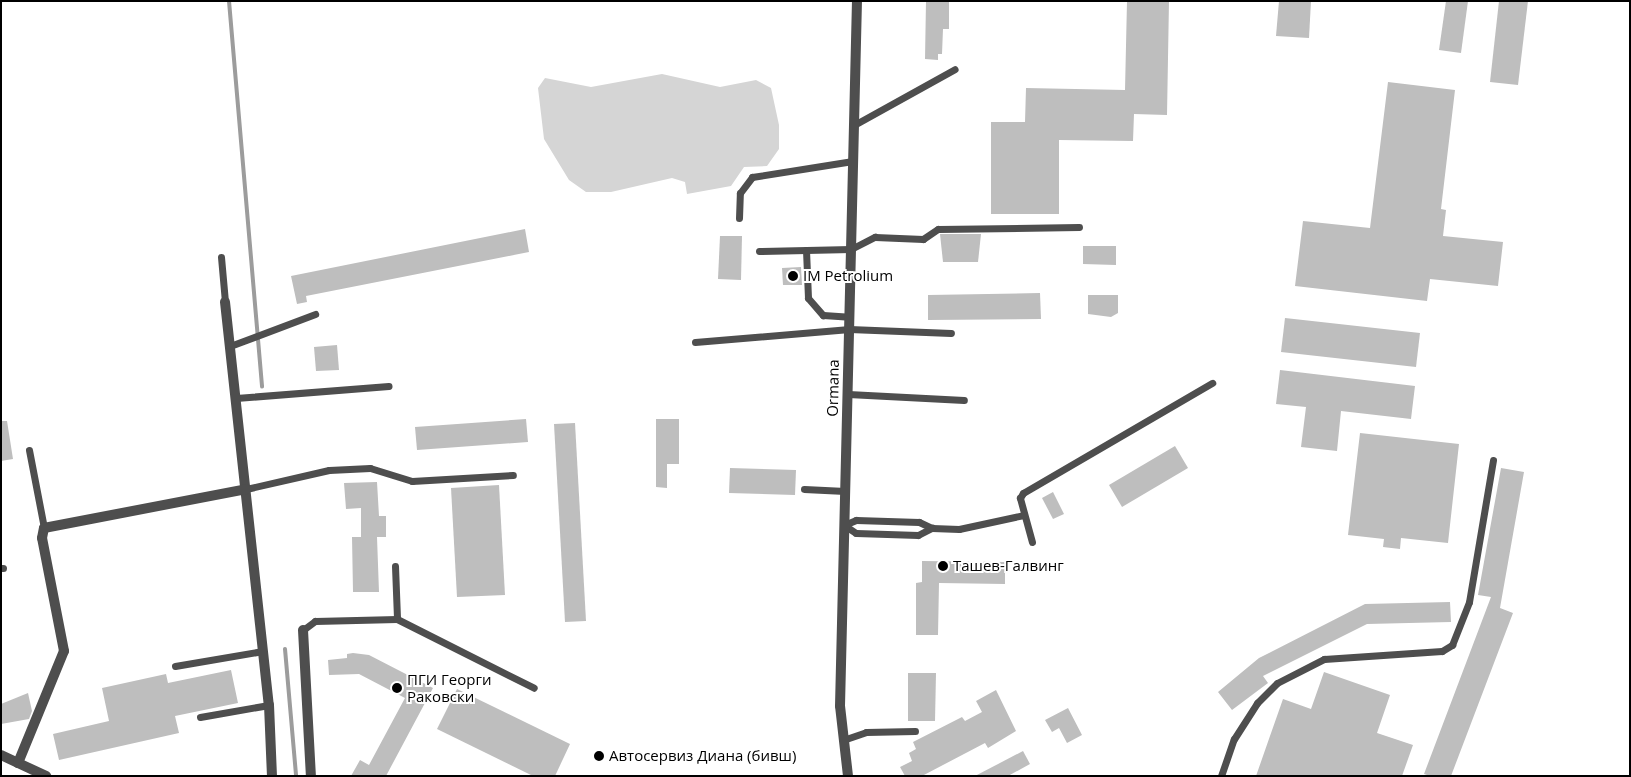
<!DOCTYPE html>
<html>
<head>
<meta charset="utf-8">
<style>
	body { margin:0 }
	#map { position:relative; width:1631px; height:777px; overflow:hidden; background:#fff; font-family:"Open Sans",sans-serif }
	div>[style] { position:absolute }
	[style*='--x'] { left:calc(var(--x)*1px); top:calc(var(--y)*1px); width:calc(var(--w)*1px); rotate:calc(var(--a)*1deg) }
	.green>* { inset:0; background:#d5d5d5 }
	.stream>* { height:4px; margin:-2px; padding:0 2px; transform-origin:2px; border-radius:2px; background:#9c9c9c }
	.building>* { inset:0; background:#bebebe }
	.service>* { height:7px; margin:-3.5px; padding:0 3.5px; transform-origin:3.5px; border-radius:3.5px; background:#4e4e4e }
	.minor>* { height:10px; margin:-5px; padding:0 5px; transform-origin:5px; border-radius:5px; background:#4e4e4e }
	.dots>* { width:14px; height:14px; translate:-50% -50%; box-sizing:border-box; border:2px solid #fff; border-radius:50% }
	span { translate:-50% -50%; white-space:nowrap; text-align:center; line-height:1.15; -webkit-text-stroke:4px #fff; paint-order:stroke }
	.poi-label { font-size:15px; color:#000 }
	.left { translate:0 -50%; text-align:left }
	.street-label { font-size:15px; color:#000 }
	.frame { position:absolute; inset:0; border:2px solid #000; pointer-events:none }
</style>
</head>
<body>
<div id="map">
	<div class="green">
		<i style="clip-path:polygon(662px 74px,720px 87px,756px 80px,771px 88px,779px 125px,779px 149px,767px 166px,744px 167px,731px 186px,687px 194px,685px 182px,672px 178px,611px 192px,586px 192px,569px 180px,544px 139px,538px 88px,545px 78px,591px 87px)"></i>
	</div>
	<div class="stream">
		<i style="--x:229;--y:1;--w:387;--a:85.1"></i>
		<i style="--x:285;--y:649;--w:127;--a:85"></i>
	</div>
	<div class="building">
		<i style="clip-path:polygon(926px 1px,949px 1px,949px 29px,943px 29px,942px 54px,938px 54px,938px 60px,925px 59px)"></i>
		<i style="clip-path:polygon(1127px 1px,1169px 1px,1167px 115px,1134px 114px,1133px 141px,1059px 140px,1059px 214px,991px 214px,991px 122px,1025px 122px,1026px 88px,1125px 90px)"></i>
		<i style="clip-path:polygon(1279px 1px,1311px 1px,1309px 38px,1276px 36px)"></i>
		<i style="clip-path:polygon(1446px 1px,1468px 1px,1461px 53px,1439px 50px)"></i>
		<i style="clip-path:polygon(1499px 1px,1528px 1px,1518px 85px,1490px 82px)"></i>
		<i style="clip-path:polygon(1388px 82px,1455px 90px,1441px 209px,1446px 210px,1443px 236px,1503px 242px,1498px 286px,1430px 279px,1427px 301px,1295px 286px,1303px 221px,1370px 228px)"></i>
		<i style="clip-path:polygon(525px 229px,529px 252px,306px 296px,307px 302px,297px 304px,291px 276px)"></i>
		<i style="clip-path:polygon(940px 234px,981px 234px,978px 262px,943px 262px)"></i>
		<i style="clip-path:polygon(720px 236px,742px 236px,741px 280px,718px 279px)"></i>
		<i style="clip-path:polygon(1083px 246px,1116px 246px,1116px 265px,1083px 264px)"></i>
		<i style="clip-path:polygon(801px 267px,802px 285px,783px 285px,782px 268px)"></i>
		<i style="clip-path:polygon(1040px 293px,1041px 319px,928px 320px,928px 295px)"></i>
		<i style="clip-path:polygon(1088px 295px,1118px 295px,1118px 313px,1111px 317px,1088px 314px)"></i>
		<i style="clip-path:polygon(1285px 318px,1420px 333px,1416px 367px,1281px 352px)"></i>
		<i style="clip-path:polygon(337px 345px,339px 370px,316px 371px,314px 347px)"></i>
		<i style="clip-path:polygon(1280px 370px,1415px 386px,1411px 419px,1341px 411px,1337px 451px,1301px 447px,1306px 407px,1276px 404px)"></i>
		<i style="clip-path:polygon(526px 419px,528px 442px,417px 450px,415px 427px)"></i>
		<i style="clip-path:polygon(656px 419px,679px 419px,679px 464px,667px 464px,667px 488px,656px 487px)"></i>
		<i style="clip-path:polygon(1px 421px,7px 421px,13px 459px,1px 461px)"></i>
		<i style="clip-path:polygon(575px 423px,586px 621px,565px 622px,554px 424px)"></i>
		<i style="clip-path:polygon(1360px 433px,1459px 444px,1448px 543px,1401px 538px,1400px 549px,1383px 547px,1384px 539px,1348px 535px)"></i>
		<i style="clip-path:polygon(1175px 446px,1188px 468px,1122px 507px,1109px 485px)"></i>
		<i style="clip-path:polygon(730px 468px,796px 470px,795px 495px,729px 493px)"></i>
		<i style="clip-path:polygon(1501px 468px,1524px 472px,1500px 608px,1513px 613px,1451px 776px,1430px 776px,1424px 774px,1491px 597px,1478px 595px)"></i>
		<i style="clip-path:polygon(377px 482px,379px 516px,386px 516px,386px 537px,377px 537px,379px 592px,353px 592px,352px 537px,361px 537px,361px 508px,346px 509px,344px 483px)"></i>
		<i style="clip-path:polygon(499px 485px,505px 595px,457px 597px,451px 488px)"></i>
		<i style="clip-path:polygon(1053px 492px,1064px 514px,1053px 519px,1042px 498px)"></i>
		<i style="clip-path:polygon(922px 561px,1005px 562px,1005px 584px,939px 583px,938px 635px,916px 635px,916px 583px,922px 582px)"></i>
		<i style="clip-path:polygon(1450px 602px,1451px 622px,1367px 624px,1263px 676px,1268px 683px,1232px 710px,1218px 692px,1259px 658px,1365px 604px)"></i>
		<i style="clip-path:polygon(353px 653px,369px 655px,433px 688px,386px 776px,351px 776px,360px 760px,369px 765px,405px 698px,359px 674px,329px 675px,328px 660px,347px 658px,347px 654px)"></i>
		<i style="clip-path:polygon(231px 670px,238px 703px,175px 716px,179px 733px,59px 760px,53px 734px,109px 721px,102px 688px,166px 674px,168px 683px)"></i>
		<i style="clip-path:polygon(1324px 672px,1390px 695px,1377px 733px,1413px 745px,1402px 776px,1256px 776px,1283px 699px,1311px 709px)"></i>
		<i style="clip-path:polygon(908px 673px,936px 673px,935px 721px,908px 721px)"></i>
		<i style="clip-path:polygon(457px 689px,570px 744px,555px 776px,533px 776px,437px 729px)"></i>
		<i style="clip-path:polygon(996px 690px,1016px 731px,988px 748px,985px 743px,922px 776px,905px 776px,900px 767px,912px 761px,909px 753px,916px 749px,913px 742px,962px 717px,965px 721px,982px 712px,976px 701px)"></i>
		<i style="clip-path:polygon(28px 693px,32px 711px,29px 719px,1px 724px,1px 704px)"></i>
		<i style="clip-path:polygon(1068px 708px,1082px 735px,1067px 743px,1059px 728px,1052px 732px,1045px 720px)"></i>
		<i style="clip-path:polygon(1023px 751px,1030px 764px,1008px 776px,975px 776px)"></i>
	</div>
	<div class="service">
		<i style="--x:854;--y:125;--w:115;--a:-29"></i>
		<i style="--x:739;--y:218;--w:25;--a:-88"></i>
		<i style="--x:740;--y:193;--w:20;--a:-53"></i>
		<i style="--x:752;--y:177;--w:102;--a:-9"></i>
		<i style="--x:806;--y:250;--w:48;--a:87.6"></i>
		<i style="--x:808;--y:298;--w:23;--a:49"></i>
		<i style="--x:823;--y:315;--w:26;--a:4"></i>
		<i style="--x:759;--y:251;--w:92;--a:-1.2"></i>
		<i style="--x:851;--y:249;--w:27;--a:-27"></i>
		<i style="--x:875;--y:237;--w:48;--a:2.4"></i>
		<i style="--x:923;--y:239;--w:18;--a:-34"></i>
		<i style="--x:938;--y:229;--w:141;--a:-0.8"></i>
		<i style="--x:221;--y:257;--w:45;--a:84.9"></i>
		<i style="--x:695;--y:342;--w:155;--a:-4.8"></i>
		<i style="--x:849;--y:329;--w:102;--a:2.2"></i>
		<i style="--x:230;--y:346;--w:91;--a:-20.6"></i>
		<i style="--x:848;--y:394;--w:116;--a:3"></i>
		<i style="--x:236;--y:398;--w:153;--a:-4.5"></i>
		<i style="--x:29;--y:450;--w:79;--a:79.1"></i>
		<i style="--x:246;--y:489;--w:85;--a:-12.9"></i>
		<i style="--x:329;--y:470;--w:41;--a:-2.8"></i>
		<i style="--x:370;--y:468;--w:44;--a:17.2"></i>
		<i style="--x:412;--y:481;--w:101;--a:-3.4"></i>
		<i style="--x:804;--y:489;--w:41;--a:2.8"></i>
		<i style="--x:844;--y:525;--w:14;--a:34"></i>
		<i style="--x:856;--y:533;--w:62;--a:1.8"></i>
		<i style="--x:918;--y:535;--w:16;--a:-27"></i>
		<i style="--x:932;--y:528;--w:27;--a:2"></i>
		<i style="--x:959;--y:529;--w:66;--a:-12.2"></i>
		<i style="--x:844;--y:525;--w:13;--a:-23"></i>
		<i style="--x:856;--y:520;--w:63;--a:1.8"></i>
		<i style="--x:919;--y:522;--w:14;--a:25"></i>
		<i style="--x:1032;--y:542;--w:46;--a:-105.3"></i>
		<i style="--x:1020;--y:498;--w:6;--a:-59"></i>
		<i style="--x:1023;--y:493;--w:219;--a:-30.2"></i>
		<i style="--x:395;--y:566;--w:53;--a:87.8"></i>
		<i style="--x:1;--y:568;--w:2;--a:0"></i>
		<i style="--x:303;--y:630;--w:15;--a:-37"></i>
		<i style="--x:315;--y:621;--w:82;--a:-1.4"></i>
		<i style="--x:397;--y:619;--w:153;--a:26.7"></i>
		<i style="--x:175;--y:666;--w:89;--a:-9.7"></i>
		<i style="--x:200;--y:717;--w:70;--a:-9.9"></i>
		<i style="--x:843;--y:740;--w:24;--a:-19"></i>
		<i style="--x:866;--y:732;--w:49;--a:-1.2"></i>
		<i style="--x:1221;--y:776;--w:39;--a:-71"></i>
		<i style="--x:1234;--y:739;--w:43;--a:-57.4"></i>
		<i style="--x:1257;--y:703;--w:28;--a:-45"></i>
		<i style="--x:1277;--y:683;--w:53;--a:-27.1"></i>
		<i style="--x:1324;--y:659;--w:118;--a:-3.9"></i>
		<i style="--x:1442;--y:651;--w:12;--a:-31"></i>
		<i style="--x:1452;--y:645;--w:46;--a:-68.4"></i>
		<i style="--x:1469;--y:602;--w:144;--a:-80.4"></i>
	</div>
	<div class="minor">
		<i style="--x:225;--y:302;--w:405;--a:83.8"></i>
		<i style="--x:269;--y:705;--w:71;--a:87.6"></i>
		<i style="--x:303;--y:630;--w:146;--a:86.9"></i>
		<i style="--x:1;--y:755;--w:50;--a:25"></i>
		<i style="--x:18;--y:763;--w:121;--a:-67.7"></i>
		<i style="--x:64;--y:651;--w:115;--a:-101"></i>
		<i style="--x:42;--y:538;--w:10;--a:-79"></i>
		<i style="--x:44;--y:528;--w:206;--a:-10.9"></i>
		<i style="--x:848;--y:776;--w:70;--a:-96.5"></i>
		<i style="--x:840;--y:706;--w:705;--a:-88.62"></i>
	</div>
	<div class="dots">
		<i style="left:793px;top:276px;background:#000"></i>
		<i style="left:943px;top:566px;background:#000"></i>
		<i style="left:397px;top:688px;background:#000"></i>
		<i style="left:599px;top:756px;background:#000"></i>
	</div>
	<div class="poi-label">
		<span class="left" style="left:803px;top:276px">IM Petrolium</span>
		<span class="left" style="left:953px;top:566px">Ташев-Галвинг</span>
		<span class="left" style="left:407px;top:688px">ПГИ Георги<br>Раковски</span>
		<span class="left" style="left:609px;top:756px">Автосервиз Диана (бивш)</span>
	</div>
	<div class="street-label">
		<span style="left:833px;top:388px;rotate:-89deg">Ormana</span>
	</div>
	<div class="frame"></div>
</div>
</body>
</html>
